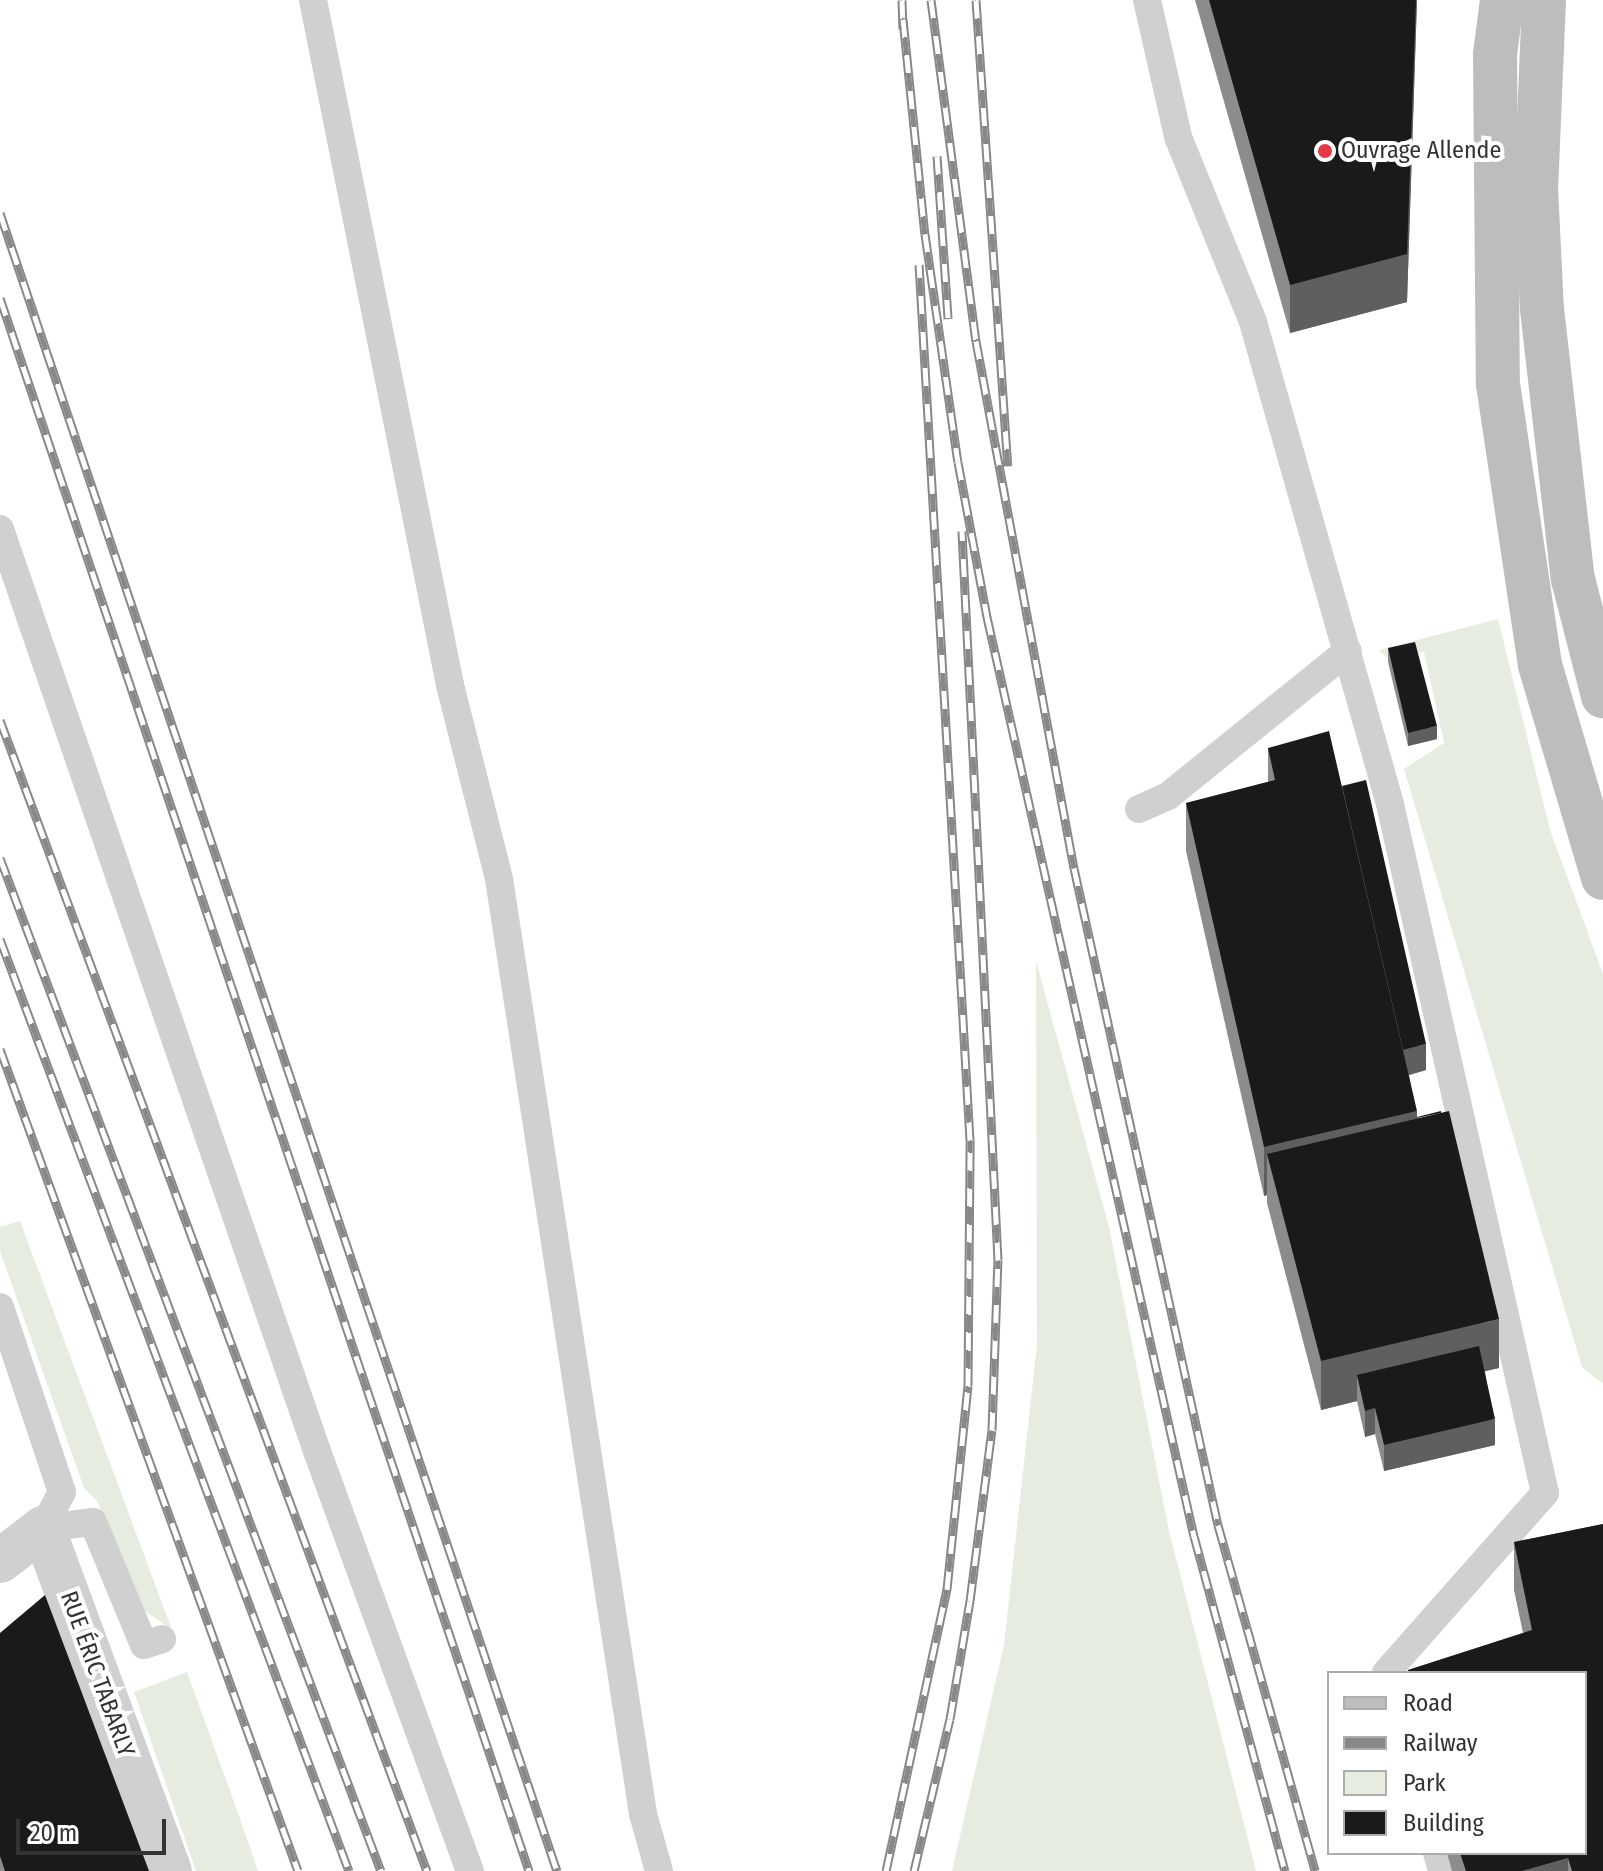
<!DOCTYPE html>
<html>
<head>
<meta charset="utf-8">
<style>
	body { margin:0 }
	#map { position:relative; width:1603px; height:1871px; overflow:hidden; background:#fff; font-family:"Fira Sans Condensed",sans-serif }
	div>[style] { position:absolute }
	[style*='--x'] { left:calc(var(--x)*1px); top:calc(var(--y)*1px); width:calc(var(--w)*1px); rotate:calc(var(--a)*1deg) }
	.green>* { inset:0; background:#e6ecdf }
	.lane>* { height:28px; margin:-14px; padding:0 14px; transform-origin:14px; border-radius:14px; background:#d0d0d0 }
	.street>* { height:44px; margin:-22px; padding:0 22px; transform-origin:22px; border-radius:22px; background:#d0d0d0 }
	.secondary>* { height:44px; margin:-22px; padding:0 22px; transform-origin:22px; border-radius:22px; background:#bdbdbd }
	.rail>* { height:9px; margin-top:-4.5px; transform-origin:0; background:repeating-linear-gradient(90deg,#fff 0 18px,#888 0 36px); box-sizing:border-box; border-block:2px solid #888 }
	.wall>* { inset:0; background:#8c8c8c }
	.shaded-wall>* { inset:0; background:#5f5f5f }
	.building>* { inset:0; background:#1a1a1a }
	.dots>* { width:22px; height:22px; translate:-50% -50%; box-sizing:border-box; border:4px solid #fff; border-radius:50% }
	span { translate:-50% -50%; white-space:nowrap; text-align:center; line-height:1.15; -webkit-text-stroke:8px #fff; paint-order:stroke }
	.poi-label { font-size:24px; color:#333 }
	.left { translate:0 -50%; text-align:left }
	.street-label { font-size:24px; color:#333 }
	.legend { position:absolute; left:1327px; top:1671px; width:260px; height:184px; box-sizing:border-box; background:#fff; border:2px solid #adadad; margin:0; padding:10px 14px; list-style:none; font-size:24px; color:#333 }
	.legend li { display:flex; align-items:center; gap:16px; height:40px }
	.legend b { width:40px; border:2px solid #adadad }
	.scale { position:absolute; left:16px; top:1819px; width:150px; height:36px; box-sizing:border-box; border:4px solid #333; border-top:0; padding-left:10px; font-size:24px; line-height:28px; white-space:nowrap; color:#333; -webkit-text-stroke:6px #fff; paint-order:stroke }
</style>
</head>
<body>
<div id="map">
	<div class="green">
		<i style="clip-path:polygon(1498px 619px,1550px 830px,1603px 974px,1603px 1384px,1582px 1367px,1404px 769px,1444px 743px,1424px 652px,1386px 657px,1379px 650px)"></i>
		<i style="clip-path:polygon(1036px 961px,1109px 1227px,1169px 1531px,1256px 1871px,952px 1871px,1004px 1645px,1037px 1345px)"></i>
		<i style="clip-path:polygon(20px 1221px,172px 1630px,144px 1610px,97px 1501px,84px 1488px,0 1251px,0 1227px)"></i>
		<i style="clip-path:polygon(187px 1672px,239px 1816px,258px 1871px,196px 1871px,134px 1692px)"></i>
	</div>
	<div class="lane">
		<i style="--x:313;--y:0;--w:699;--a:78.69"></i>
		<i style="--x:450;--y:685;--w:200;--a:75.8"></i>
		<i style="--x:499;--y:879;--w:946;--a:81.24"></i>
		<i style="--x:643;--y:1814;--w:59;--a:74.3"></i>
		<i style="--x:1147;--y:0;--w:140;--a:77.2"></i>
		<i style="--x:1178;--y:137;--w:200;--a:67.9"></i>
		<i style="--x:1253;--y:322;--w:501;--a:74.13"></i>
		<i style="--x:1390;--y:804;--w:706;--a:77.32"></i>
		<i style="--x:1545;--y:1493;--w:240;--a:131.5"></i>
		<i style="--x:0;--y:529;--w:975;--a:71.03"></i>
		<i style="--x:317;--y:1451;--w:447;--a:70"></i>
		<i style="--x:1139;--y:809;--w:32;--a:-24"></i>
		<i style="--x:1168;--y:796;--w:231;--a:-38.9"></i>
		<i style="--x:0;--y:1307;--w:195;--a:71.5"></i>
		<i style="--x:62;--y:1492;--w:41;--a:117.8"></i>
		<i style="--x:43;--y:1528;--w:50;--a:-6.8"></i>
		<i style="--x:93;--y:1522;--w:133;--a:67.5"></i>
		<i style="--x:144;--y:1645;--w:19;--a:-18"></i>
		<i style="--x:1437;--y:1853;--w:19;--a:74"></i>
	</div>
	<div class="street">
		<i style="--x:0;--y:1561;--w:54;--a:-37.5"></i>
		<i style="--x:43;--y:1528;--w:366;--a:69.7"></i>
	</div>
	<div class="secondary">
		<i style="--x:1502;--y:0;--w:55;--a:97.3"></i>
		<i style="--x:1495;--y:55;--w:329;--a:89.5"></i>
		<i style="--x:1498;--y:384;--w:284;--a:81.5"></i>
		<i style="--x:1540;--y:665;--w:222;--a:73.5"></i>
		<i style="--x:1544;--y:0;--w:188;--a:92.4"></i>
		<i style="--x:1536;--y:188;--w:121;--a:87.2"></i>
		<i style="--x:1542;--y:309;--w:272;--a:83.5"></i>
		<i style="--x:1573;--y:579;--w:121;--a:75.6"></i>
	</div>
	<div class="rail">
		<i style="--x:902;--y:0;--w:29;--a:88"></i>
		<i style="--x:931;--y:0;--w:344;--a:82.5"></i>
		<i style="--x:976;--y:341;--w:536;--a:79.47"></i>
		<i style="--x:1074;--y:868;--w:673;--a:77.64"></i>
		<i style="--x:1218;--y:1525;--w:359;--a:74.3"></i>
		<i style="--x:976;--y:0;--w:467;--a:86.1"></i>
		<i style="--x:903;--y:19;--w:216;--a:84.2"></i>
		<i style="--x:925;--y:234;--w:230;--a:81.8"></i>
		<i style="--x:958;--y:462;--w:158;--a:79.4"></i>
		<i style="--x:987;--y:617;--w:942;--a:77.31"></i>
		<i style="--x:1194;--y:1536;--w:347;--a:74.8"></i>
		<i style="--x:937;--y:156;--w:163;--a:86.1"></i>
		<i style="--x:0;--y:213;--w:1749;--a:71.43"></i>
		<i style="--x:0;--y:298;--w:1660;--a:71.41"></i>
		<i style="--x:0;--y:720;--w:1228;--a:69.65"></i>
		<i style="--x:0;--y:858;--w:1082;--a:69.39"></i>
		<i style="--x:0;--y:939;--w:995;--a:69.47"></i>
		<i style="--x:0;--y:1049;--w:874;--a:70.07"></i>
		<i style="--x:886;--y:1871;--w:289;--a:-77.8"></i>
		<i style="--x:947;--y:1589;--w:204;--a:-84.1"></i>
		<i style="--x:968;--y:1386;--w:246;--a:-89.5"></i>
		<i style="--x:970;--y:1140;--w:877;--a:-93.33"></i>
		<i style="--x:914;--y:1871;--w:156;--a:-76.7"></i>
		<i style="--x:950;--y:1719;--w:120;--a:-80.4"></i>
		<i style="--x:970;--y:1601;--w:172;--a:-82.7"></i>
		<i style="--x:992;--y:1430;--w:170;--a:-88"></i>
		<i style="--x:998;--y:1260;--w:730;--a:-92.83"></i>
	</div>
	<div class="wall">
		<i style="clip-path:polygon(1195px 0,1417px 0,1407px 302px,1290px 333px)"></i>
		<i style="clip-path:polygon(1388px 648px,1437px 739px,1408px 746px,1388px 662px)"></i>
		<i style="clip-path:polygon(1268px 748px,1342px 786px,1426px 1070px,1409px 1075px,1417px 1117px,1499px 1368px,1485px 1371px,1495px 1445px,1384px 1471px,1375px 1434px,1365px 1437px,1357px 1401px,1321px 1410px,1267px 1203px,1267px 1195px,1264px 1196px,1186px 851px,1186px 803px,1268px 782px)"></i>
		<i style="clip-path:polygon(1603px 1524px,1603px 1871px,1452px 1871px,1447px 1853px,1585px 1853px,1585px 1673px,1408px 1673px,1408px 1670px,1523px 1633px,1514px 1590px,1514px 1542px)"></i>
		<i style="clip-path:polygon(0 1633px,149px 1871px,0 1871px)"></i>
	</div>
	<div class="shaded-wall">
		<i style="clip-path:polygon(1416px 0,1417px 0,1407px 302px,1290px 333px,1290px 285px)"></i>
		<i style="clip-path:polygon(1437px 726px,1437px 739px,1408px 746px,1408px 733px)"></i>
		<i style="clip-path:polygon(1426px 1044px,1426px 1070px,1399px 1078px,1399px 1051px)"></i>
		<i style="clip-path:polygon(1417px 1111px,1417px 1146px,1267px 1154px,1267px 1195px,1264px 1196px,1264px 1147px)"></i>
		<i style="clip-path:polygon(1499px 1319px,1499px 1368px,1363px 1400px,1357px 1375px,1357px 1401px,1321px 1410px,1321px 1361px)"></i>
		<i style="clip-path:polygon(1375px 1408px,1375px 1434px,1365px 1437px,1365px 1411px)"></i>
		<i style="clip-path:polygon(1495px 1419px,1495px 1445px,1384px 1471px,1384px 1445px)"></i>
		<i style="clip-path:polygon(1568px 1858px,1568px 1871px,1522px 1871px)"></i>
	</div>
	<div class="building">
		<i style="clip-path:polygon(1209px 0,1416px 0,1407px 254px,1290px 285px)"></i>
		<i style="clip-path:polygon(1415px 642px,1437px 726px,1408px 733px,1388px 648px)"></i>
		<i style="clip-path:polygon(1329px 731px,1417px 1111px,1264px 1147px,1186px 803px,1275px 780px,1268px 748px)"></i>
		<i style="clip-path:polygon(1366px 780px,1426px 1044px,1403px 1050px,1342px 786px)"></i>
		<i style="clip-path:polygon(1441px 1111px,1441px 1113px,1417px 1118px,1417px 1117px)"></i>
		<i style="clip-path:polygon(1449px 1111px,1499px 1319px,1321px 1361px,1267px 1154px)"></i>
		<i style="clip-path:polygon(1479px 1346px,1495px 1419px,1384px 1445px,1375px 1408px,1365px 1411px,1357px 1375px)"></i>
		<i style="clip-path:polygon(1603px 1524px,1603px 1871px,1572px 1871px,1568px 1858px,1522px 1871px,1466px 1871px,1460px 1853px,1585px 1853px,1585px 1673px,1409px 1673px,1408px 1670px,1532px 1630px,1514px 1542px)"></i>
		<i style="clip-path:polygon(45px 1595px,149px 1871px,5px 1871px,0 1856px,0 1633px)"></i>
	</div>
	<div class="dots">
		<i style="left:1325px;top:151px;background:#e63946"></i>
	</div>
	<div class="poi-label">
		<span class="left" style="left:1341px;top:151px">Ouvrage Allende</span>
	</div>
	<div class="street-label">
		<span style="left:97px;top:1674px;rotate:70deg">RUE ÉRIC TABARLY</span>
	</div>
	<ul class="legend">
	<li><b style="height:10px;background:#bdbdbd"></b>Road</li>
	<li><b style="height:10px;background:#888"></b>Railway</li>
	<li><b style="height:22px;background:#e6ecdf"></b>Park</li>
	<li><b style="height:22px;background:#1a1a1a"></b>Building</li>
	</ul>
	<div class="scale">20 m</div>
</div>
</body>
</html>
